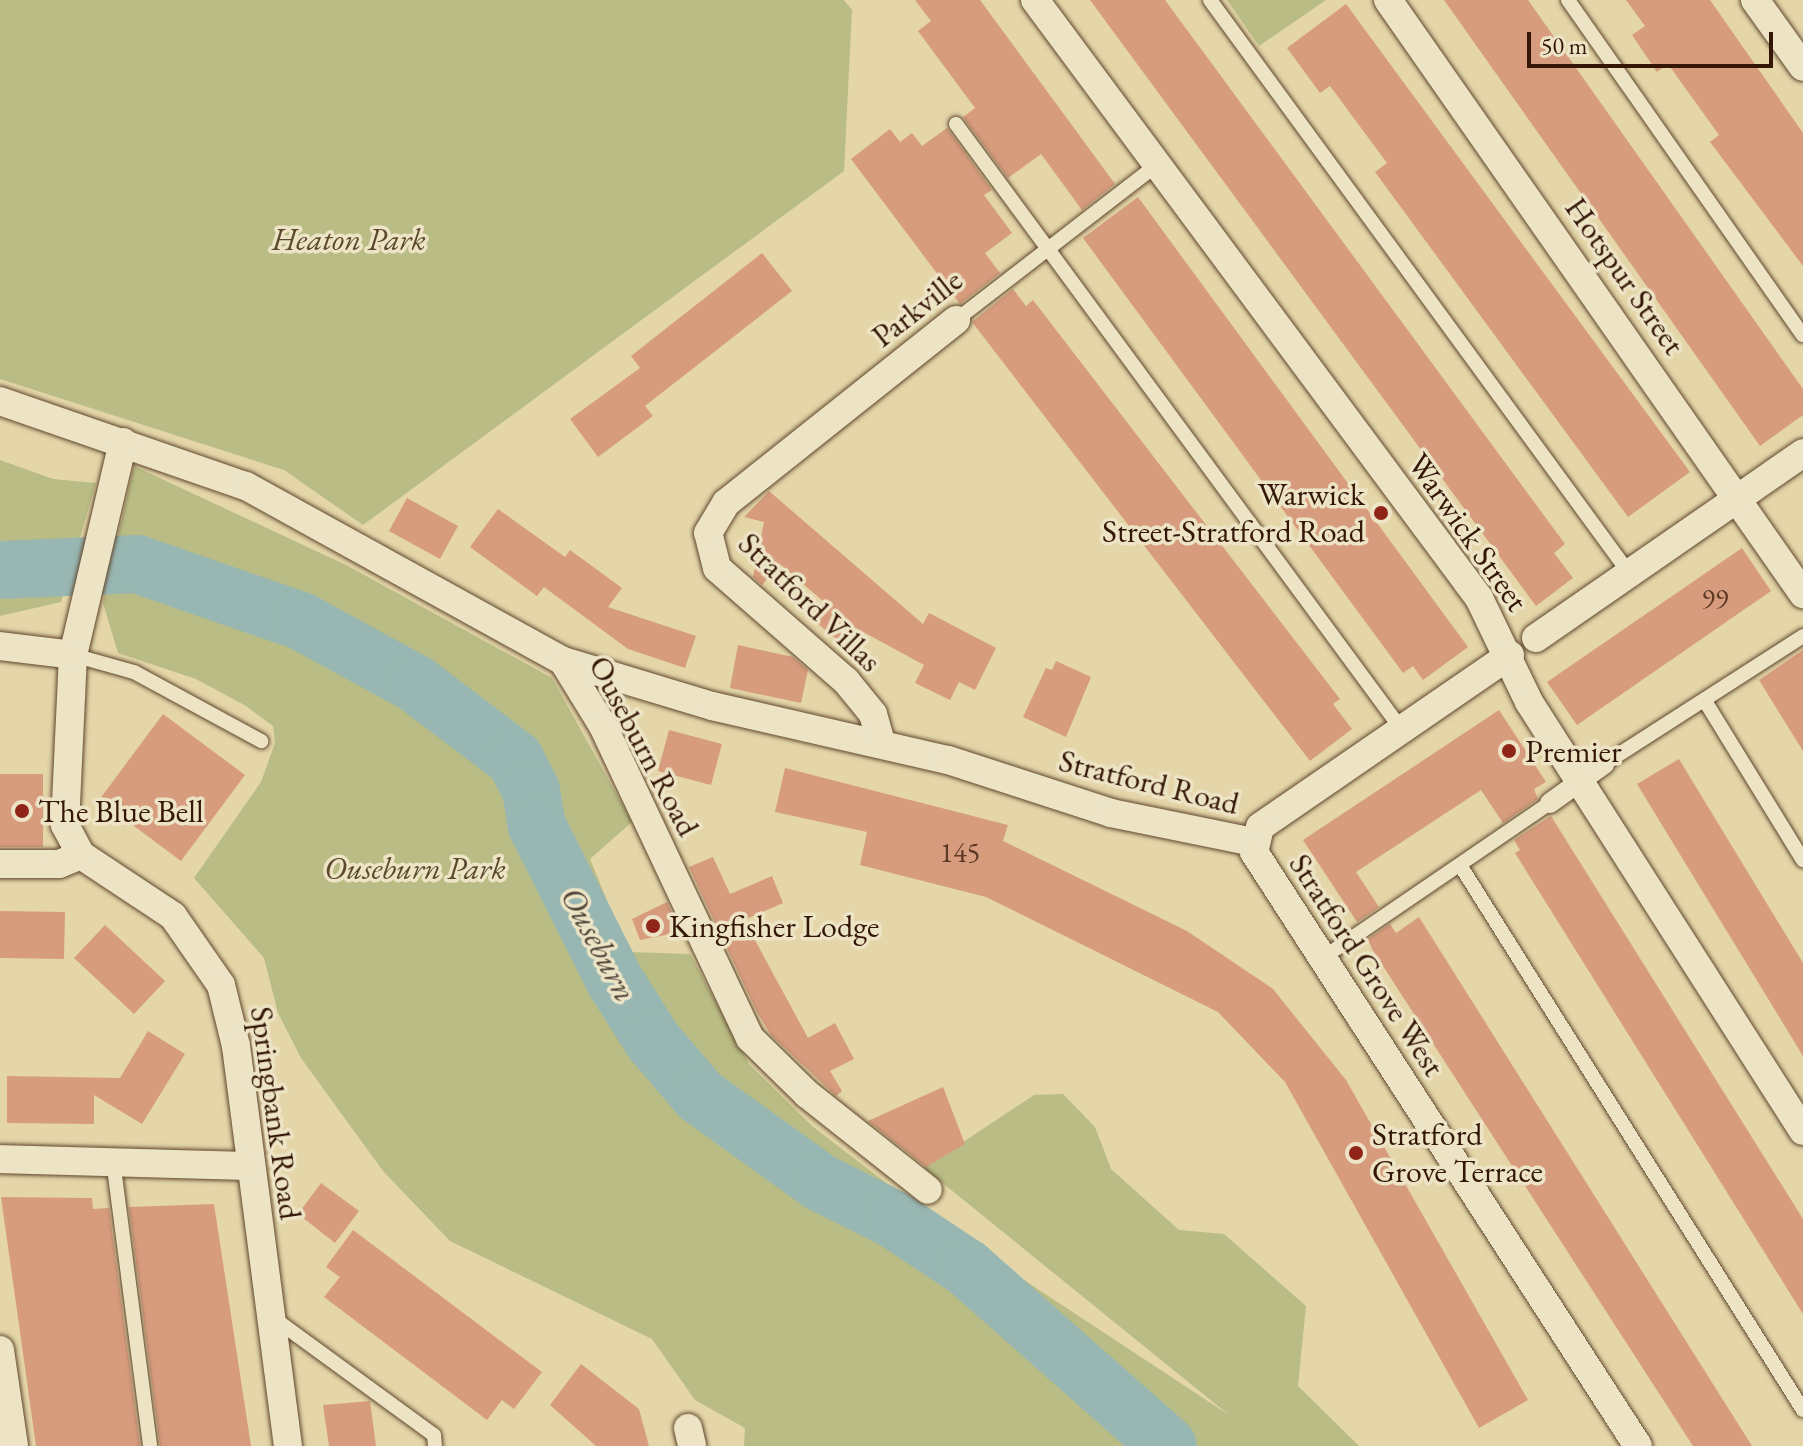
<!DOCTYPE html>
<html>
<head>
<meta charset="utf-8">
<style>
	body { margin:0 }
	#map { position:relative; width:1803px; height:1446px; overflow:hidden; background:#e4d6a8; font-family:"EB Garamond",serif }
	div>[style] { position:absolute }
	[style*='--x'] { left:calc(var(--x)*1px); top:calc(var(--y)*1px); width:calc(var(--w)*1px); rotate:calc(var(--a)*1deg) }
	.green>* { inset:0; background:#b9bc84 }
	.river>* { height:58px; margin:-29px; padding:0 29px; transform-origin:29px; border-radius:29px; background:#98b7b2 }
	.building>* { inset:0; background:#d79c7d }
	.roads { filter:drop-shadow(0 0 2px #60462e) drop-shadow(0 0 2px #60462e) }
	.service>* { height:14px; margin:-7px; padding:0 7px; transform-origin:7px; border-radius:7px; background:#ede4c6 }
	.pedestrian>* { height:20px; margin:-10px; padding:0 10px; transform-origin:10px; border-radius:10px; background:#ede4c6 }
	.minor>* { height:28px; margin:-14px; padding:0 14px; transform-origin:14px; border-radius:14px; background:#ede4c6 }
	.dots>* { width:22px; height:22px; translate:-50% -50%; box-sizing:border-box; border:4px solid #ede4c6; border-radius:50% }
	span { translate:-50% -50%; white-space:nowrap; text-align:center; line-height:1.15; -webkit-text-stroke:7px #ede4c6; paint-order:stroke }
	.number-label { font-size:28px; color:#5d3824 }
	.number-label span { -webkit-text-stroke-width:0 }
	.park-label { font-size:32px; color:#5c482c; font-style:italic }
	.street-label { font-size:32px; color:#341606 }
	.poi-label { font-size:32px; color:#341606 }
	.right { translate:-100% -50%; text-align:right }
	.left { translate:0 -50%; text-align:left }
	.water-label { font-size:34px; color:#52463a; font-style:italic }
	.scale { position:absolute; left:1527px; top:32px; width:246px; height:36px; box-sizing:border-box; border:4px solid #341606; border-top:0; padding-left:10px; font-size:24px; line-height:28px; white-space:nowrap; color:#341606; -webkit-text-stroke:6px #ede4c6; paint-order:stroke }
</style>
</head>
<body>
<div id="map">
	<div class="green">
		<i style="clip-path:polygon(0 0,844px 0,852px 10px,844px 171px,363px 525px,284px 470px,0 379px)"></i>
		<i style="clip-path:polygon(1227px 0,1326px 0,1259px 46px)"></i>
		<i style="clip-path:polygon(0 460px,53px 479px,96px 483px,61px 602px,0 616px)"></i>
		<i style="clip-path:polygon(134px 466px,346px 565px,552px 678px,632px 822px,590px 859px,628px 952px,690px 954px,749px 1064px,812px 1126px,942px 1226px,1229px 1415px,924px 1168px,1034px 1095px,1063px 1094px,1095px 1127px,1111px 1169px,1179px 1230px,1224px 1234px,1306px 1306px,1298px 1386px,1359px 1446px,744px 1446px,745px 1428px,695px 1400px,652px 1339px,450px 1241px,383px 1171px,301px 1058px,278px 1013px,264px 958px,194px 878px,261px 782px,275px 743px,273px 726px,246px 706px,196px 679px,118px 653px,103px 603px)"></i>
	</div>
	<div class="river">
		<i style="--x:0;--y:570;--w:137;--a:-2.5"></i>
		<i style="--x:137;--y:564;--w:174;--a:19.2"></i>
		<i style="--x:301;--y:621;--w:131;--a:28.7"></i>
		<i style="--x:416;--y:684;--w:124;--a:37.1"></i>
		<i style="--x:515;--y:759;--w:35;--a:63"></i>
		<i style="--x:531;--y:790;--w:36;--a:81"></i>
		<i style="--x:537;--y:826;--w:174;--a:63.3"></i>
		<i style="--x:615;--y:981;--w:71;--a:57.7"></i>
		<i style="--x:653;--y:1041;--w:72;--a:49.5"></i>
		<i style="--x:700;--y:1096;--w:149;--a:35.7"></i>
		<i style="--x:821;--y:1183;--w:80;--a:26.6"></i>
		<i style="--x:893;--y:1219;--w:89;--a:33.5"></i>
		<i style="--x:967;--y:1268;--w:268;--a:41.5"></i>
	</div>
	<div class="building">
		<i style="clip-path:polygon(915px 0,980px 0,1115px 184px,1082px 210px,1041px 154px,1008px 178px,963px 117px,975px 108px,918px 31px,931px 21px)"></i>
		<i style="clip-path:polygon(1090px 0,1165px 0,1565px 544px,1554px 553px,1573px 578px,1536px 606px)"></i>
		<i style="clip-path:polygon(1444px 0,1528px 0,1803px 389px,1803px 415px,1760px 446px)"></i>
		<i style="clip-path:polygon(1626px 0,1710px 0,1803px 133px,1803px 266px,1710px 142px,1719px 135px,1668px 64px,1657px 72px,1632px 35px,1645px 26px)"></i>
		<i style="clip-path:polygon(1346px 4px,1690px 472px,1628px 517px,1375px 172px,1387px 163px,1330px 86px,1320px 93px,1287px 48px)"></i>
		<i style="clip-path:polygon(947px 128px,992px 190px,984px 195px,1012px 233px,985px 253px,1000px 273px,960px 304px,851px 159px,890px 129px,900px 142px,912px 133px,922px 146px)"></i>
		<i style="clip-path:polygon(1138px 197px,1468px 647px,1423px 680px,1413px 666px,1403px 673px,1083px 238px)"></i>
		<i style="clip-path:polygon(762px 253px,792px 291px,645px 406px,653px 416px,598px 457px,570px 419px,640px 368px,631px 356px)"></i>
		<i style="clip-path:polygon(1013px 289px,1026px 306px,1033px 300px,1340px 699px,1333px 704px,1352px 729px,1310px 761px,972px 322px)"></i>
		<i style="clip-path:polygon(769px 491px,923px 624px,929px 613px,996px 648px,975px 690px,959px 682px,950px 700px,915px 683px,924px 665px,854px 627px,840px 642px,811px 618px,824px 602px,780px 564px,762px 585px,753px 577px,764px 522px,744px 517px)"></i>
		<i style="clip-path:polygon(407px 498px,458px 526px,440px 559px,389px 531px)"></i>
		<i style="clip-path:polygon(498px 509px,565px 557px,570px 550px,622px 588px,608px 607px,696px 636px,685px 668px,628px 649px,544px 587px,537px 596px,470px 547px)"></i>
		<i style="clip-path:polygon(1742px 548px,1771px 591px,1577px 725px,1547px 682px)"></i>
		<i style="clip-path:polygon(738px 645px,793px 657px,808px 670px,801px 703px,730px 688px)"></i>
		<i style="clip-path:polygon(1803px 650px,1803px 751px,1759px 680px)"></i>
		<i style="clip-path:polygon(1056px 661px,1091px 677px,1066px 737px,1023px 717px,1046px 668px,1052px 670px)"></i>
		<i style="clip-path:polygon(1499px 710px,1546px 782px,1534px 789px,1538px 799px,1503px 823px,1481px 790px,1356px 872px,1379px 907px,1357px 922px,1303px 840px)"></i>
		<i style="clip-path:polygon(163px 714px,245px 775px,181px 861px,99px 800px)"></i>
		<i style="clip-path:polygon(669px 730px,722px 744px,711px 785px,658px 771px)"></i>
		<i style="clip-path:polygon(1679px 759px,1803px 963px,1803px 1056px,1637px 784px)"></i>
		<i style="clip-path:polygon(785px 768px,1008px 825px,1003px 841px,1187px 931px,1273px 989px,1346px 1080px,1528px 1400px,1479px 1428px,1285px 1082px,1218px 1012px,986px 897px,860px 865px,867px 832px,775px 812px)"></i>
		<i style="clip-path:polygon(0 774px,43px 774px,43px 847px,0 847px)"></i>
		<i style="clip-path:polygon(1551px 816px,1803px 1219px,1803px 1314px,1515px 853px,1520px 850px,1514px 840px)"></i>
		<i style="clip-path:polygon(713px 857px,730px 894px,772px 876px,783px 903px,744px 920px,808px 1038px,835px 1023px,854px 1059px,830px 1071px,842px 1091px,836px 1096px,771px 1035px,757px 1012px,689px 867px)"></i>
		<i style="clip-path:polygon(667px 902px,681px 932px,640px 940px,632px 919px)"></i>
		<i style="clip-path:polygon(0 911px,65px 912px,64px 959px,0 958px)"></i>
		<i style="clip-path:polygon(1419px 917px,1752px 1446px,1693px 1446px,1372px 949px,1368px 939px,1390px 924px,1396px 933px)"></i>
		<i style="clip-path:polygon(105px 925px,165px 981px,134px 1014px,74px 958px)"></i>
		<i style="clip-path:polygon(148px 1031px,185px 1054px,142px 1124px,94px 1095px,94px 1124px,7px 1123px,7px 1076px,120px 1078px)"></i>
		<i style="clip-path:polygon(943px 1087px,965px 1144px,926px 1167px,868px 1121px)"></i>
		<i style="clip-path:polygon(321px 1183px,359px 1211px,335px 1243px,298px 1214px)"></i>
		<i style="clip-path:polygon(1px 1197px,92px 1198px,93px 1209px,109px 1208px,140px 1446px,36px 1446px)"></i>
		<i style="clip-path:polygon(214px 1204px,251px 1446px,160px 1446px,129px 1207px)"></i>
		<i style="clip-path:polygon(353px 1230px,542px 1372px,514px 1409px,502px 1400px,487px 1420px,324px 1297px,340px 1277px,326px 1267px)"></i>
		<i style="clip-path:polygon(581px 1364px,639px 1409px,649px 1446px,596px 1446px,550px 1405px)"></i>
		<i style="clip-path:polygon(370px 1401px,376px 1446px,329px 1446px,323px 1405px)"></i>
	</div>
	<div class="roads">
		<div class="service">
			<i style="--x:1210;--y:0;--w:710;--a:53.82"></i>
			<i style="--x:1568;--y:0;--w:409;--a:55"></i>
			<i style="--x:956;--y:124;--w:752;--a:53.65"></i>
			<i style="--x:956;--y:320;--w:257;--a:-37.7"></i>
			<i style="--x:73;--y:655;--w:63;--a:15.6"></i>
			<i style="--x:134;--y:672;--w:145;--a:28.5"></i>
			<i style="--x:1705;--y:701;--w:187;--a:58.4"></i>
			<i style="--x:1604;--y:764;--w:237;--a:-32.7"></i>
			<i style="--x:1460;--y:865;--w:644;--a:57.82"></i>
			<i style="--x:1324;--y:957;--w:273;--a:-34.3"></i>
			<i style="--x:113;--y:1160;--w:288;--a:82.6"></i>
			<i style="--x:272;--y:1317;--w:200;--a:36.1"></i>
			<i style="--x:434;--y:1435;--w:11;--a:85"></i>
		</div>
		<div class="pedestrian">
			<i style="--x:1550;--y:803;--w:67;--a:-35.8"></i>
		</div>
		<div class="minor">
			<i style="--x:1035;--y:0;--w:745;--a:53.41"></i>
			<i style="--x:1479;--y:598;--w:115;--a:64.3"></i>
			<i style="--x:1529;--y:702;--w:509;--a:57.43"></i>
			<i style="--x:1388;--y:0;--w:725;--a:55.06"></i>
			<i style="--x:1755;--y:0;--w:82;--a:54.4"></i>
			<i style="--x:0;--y:401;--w:260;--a:19.1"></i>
			<i style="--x:246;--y:486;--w:362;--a:28.9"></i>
			<i style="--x:563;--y:661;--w:156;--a:16.8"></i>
			<i style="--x:712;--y:706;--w:242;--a:12.9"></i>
			<i style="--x:948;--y:760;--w:171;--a:18"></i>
			<i style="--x:1111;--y:813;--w:145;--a:11.5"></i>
			<i style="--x:123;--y:442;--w:219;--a:103.2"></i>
			<i style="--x:73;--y:655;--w:170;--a:92.7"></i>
			<i style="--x:65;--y:825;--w:34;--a:62"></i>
			<i style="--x:81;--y:855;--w:110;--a:33.5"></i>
			<i style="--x:173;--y:916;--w:84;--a:55.2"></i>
			<i style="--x:221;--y:985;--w:63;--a:76.2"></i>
			<i style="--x:236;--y:1046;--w:403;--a:82.6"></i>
			<i style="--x:1536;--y:638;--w:325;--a:-34.7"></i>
			<i style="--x:0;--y:646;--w:74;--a:7"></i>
			<i style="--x:1510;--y:655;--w:303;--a:145.5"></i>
			<i style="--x:1260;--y:827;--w:26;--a:103"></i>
			<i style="--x:1254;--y:852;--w:707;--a:57.12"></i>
			<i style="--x:563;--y:661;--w:76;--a:58.4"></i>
			<i style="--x:603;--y:726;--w:345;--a:64.8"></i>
			<i style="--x:750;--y:1038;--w:80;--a:44.5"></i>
			<i style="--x:807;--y:1094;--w:154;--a:38.4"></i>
			<i style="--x:881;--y:742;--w:29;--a:-106"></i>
			<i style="--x:873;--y:714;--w:43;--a:-129.3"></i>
			<i style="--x:846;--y:681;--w:171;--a:-138.8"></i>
			<i style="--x:717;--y:568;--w:36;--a:-104"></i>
			<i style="--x:708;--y:533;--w:35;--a:-59"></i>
			<i style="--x:726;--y:503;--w:294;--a:-38.5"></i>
			<i style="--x:0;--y:864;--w:59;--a:0"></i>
			<i style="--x:59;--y:864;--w:24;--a:-22"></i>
			<i style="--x:0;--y:1159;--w:251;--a:1.6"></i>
			<i style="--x:0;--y:1350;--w:97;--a:81.7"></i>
			<i style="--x:688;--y:1428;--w:18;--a:77"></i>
		</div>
	</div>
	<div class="dots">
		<i style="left:1381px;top:513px;background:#8f2418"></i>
		<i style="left:1509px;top:751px;background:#8f2418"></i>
		<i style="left:22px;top:811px;background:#8f2418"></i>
		<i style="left:653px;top:926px;background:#8f2418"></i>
		<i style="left:1356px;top:1153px;background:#8f2418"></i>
	</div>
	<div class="number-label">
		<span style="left:1715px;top:598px">99</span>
		<span style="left:960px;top:852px">145</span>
	</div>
	<div class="park-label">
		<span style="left:349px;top:239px">Heaton Park</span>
		<span style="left:415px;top:868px">Ouseburn Park</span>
	</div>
	<div class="street-label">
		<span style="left:1625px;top:276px;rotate:55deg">Hotspur Street</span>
		<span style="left:917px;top:308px;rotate:-38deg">Parkville</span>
		<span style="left:1468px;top:532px;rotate:55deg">Warwick Street</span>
		<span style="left:810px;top:602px;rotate:44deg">Stratford Villas</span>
		<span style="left:644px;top:746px;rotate:62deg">Ouseburn Road</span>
		<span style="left:1149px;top:782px;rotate:14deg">Stratford Road</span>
		<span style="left:1367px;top:965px;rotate:57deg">Stratford Grove West</span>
		<span style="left:276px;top:1113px;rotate:82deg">Springbank Road</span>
	</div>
	<div class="poi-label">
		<span class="right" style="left:1365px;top:513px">Warwick<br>Street-Stratford Road</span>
		<span class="left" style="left:1525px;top:751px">Premier</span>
		<span class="left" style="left:38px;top:811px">The Blue Bell</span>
		<span class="left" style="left:669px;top:926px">Kingfisher Lodge</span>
		<span class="left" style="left:1372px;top:1153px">Stratford<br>Grove Terrace</span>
	</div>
	<div class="water-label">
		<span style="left:599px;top:944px;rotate:62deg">Ouseburn</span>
	</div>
	<div class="scale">50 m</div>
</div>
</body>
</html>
